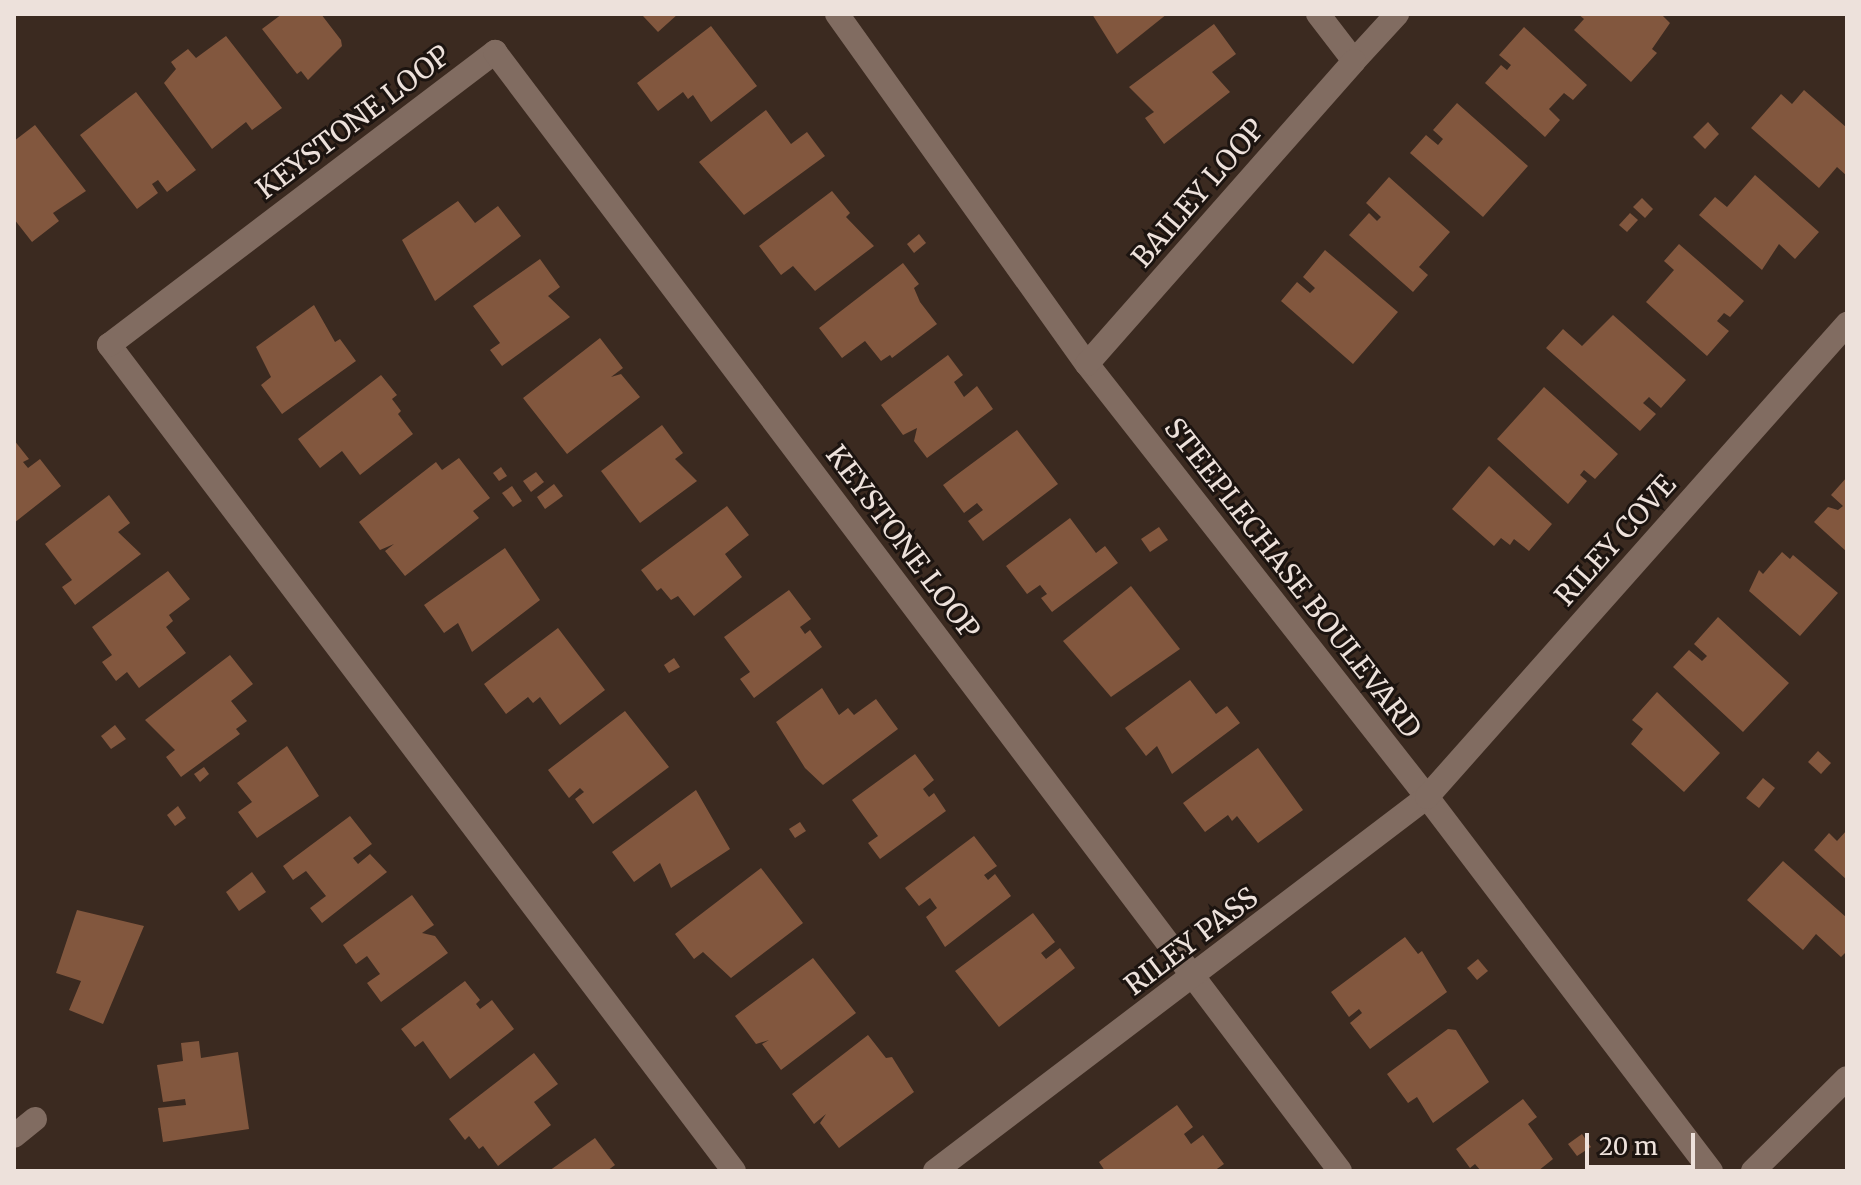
<!DOCTYPE html>
<html>
<head>
<meta charset="utf-8">
<style>
	body { margin:0 }
	#map { position:relative; width:1861px; height:1185px; overflow:hidden; background:#3b2a20; font-family:Merriweather,serif }
	div>[style] { position:absolute }
	[style*='--x'] { left:calc(var(--x)*1px); top:calc(var(--y)*1px); width:calc(var(--w)*1px); rotate:calc(var(--a)*1deg) }
	.building>* { inset:0; background:#82573e }
	.street>* { height:24px; margin:-12px; padding:0 12px; transform-origin:12px; border-radius:12px; background:#816c61 }
	span { translate:-50% -50%; white-space:nowrap; text-align:center; line-height:1.15; -webkit-text-stroke:6px #1c1410; paint-order:stroke }
	.street-label { font-size:28px; color:#ede1db }
	.frame { position:absolute; inset:0; border:16px solid #ede1db; pointer-events:none }
	.scale { position:absolute; left:1585px; top:1133px; width:110px; height:36px; box-sizing:border-box; border:4px solid #ede1db; border-top:0; padding-left:10px; font-size:24px; line-height:28px; white-space:nowrap; color:#ede1db; -webkit-text-stroke:6px #1c1410; paint-order:stroke }
</style>
</head>
<body>
<div id="map">
	<div class="building">
		<i style="clip-path:polygon(282px 14px,321px 14px,341px 40px,342px 46px,308px 80px,301px 71px,297px 74px,262px 29px)"></i>
		<i style="clip-path:polygon(678px 14px,658px 32px,643px 16px,645px 14px)"></i>
		<i style="clip-path:polygon(1092px 14px,1167px 14px,1117px 54px)"></i>
		<i style="clip-path:polygon(1578px 14px,1661px 14px,1670px 23px,1652px 49px,1657px 53px,1631px 82px,1574px 30px,1584px 19px)"></i>
		<i style="clip-path:polygon(1214px 24px,1236px 54px,1212px 72px,1230px 92px,1164px 144px,1145px 118px,1154px 112px,1129px 87px)"></i>
		<i style="clip-path:polygon(711px 26px,757px 86px,711px 122px,693px 95px,688px 99px,683px 92px,658px 111px,637px 83px)"></i>
		<i style="clip-path:polygon(1524px 27px,1587px 85px,1573px 100px,1564px 93px,1549px 109px,1560px 120px,1545px 137px,1485px 83px,1501px 65px,1507px 70px,1511px 65px,1499px 55px)"></i>
		<i style="clip-path:polygon(226px 36px,282px 108px,252px 130px,246px 122px,212px 149px,164px 83px,176px 69px,171px 62px,188px 49px,196px 58px)"></i>
		<i style="clip-path:polygon(1804px 90px,1847px 128px,1847px 176px,1837px 167px,1819px 188px,1751px 128px,1781px 94px,1792px 104px)"></i>
		<i style="clip-path:polygon(136px 92px,196px 170px,167px 192px,158px 180px,152px 184px,158px 193px,137px 209px,80px 135px)"></i>
		<i style="clip-path:polygon(1457px 103px,1528px 166px,1483px 217px,1410px 153px,1426px 135px,1438px 145px,1443px 139px,1433px 130px)"></i>
		<i style="clip-path:polygon(766px 110px,791px 144px,807px 132px,825px 156px,744px 215px,699px 162px)"></i>
		<i style="clip-path:polygon(1708px 122px,1719px 134px,1705px 149px,1693px 137px)"></i>
		<i style="clip-path:polygon(35px 125px,86px 191px,53px 213px,59px 221px,32px 242px,14px 219px,14px 141px)"></i>
		<i style="clip-path:polygon(1755px 175px,1819px 232px,1795px 259px,1779px 244px,1762px 270px,1699px 215px,1715px 197px,1727px 207px)"></i>
		<i style="clip-path:polygon(1389px 177px,1450px 232px,1419px 267px,1428px 275px,1413px 292px,1349px 235px,1369px 213px,1377px 221px,1381px 217px,1366px 203px)"></i>
		<i style="clip-path:polygon(832px 191px,850px 213px,846px 217px,874px 246px,815px 291px,793px 266px,781px 275px,759px 246px)"></i>
		<i style="clip-path:polygon(1642px 198px,1653px 209px,1645px 218px,1633px 207px)"></i>
		<i style="clip-path:polygon(458px 201px,475px 223px,498px 206px,521px 236px,435px 301px,402px 240px)"></i>
		<i style="clip-path:polygon(1630px 213px,1638px 220px,1627px 232px,1619px 225px)"></i>
		<i style="clip-path:polygon(919px 234px,926px 243px,914px 253px,907px 244px)"></i>
		<i style="clip-path:polygon(1679px 244px,1744px 301px,1730px 317px,1724px 313px,1717px 321px,1729px 331px,1707px 356px,1646px 302px,1674px 270px,1664px 261px)"></i>
		<i style="clip-path:polygon(1325px 250px,1398px 312px,1353px 364px,1281px 301px,1297px 282px,1310px 293px,1315px 288px,1303px 277px)"></i>
		<i style="clip-path:polygon(540px 259px,560px 287px,548px 296px,570px 317px,502px 366px,490px 350px,500px 343px,473px 306px)"></i>
		<i style="clip-path:polygon(903px 263px,919px 284px,914px 288px,920px 302px,937px 324px,892px 358px,890px 355px,881px 361px,865px 341px,842px 358px,819px 328px)"></i>
		<i style="clip-path:polygon(314px 305px,335px 342px,340px 339px,356px 361px,282px 414px,261px 385px,271px 377px,256px 347px)"></i>
		<i style="clip-path:polygon(1613px 315px,1686px 380px,1661px 408px,1649px 397px,1643px 403px,1656px 414px,1640px 431px,1546px 348px,1563px 329px,1582px 346px)"></i>
		<i style="clip-path:polygon(600px 338px,623px 368px,611px 377px,621px 374px,640px 397px,567px 454px,523px 398px)"></i>
		<i style="clip-path:polygon(948px 355px,963px 375px,954px 382px,964px 397px,977px 386px,993px 409px,927px 458px,914px 441px,917px 428px,903px 435px,881px 405px)"></i>
		<i style="clip-path:polygon(381px 375px,397px 395px,392px 399px,401px 411px,398px 414px,413px 434px,360px 475px,342px 451px,320px 468px,298px 439px)"></i>
		<i style="clip-path:polygon(1544px 387px,1618px 454px,1595px 479px,1584px 470px,1580px 475px,1587px 481px,1568px 504px,1497px 439px)"></i>
		<i style="clip-path:polygon(662px 425px,683px 453px,675px 459px,697px 481px,640px 523px,601px 471px)"></i>
		<i style="clip-path:polygon(1017px 430px,1058px 484px,983px 541px,968px 521px,983px 510px,977px 503px,964px 513px,943px 485px)"></i>
		<i style="clip-path:polygon(14px 440px,29px 459px,23px 462px,28px 468px,40px 459px,61px 486px,14px 523px)"></i>
		<i style="clip-path:polygon(459px 458px,490px 498px,473px 511px,479px 518px,405px 576px,385px 551px,394px 544px,380px 550px,359px 522px,436px 462px,442px 470px)"></i>
		<i style="clip-path:polygon(1489px 466px,1552px 524px,1529px 551px,1514px 539px,1510px 545px,1501px 538px,1494px 546px,1452px 509px)"></i>
		<i style="clip-path:polygon(501px 467px,507px 476px,499px 481px,493px 473px)"></i>
		<i style="clip-path:polygon(536px 472px,544px 482px,531px 492px,523px 481px)"></i>
		<i style="clip-path:polygon(1847px 477px,1847px 552px,1814px 522px,1828px 507px,1838px 510px,1843px 506px,1831px 495px)"></i>
		<i style="clip-path:polygon(554px 484px,563px 496px,545px 509px,537px 497px)"></i>
		<i style="clip-path:polygon(512px 486px,522px 501px,513px 507px,502px 493px)"></i>
		<i style="clip-path:polygon(109px 495px,130px 523px,118px 532px,141px 554px,75px 605px,62px 587px,72px 580px,45px 544px)"></i>
		<i style="clip-path:polygon(727px 506px,749px 535px,725px 554px,742px 577px,694px 616px,678px 596px,671px 600px,661px 588px,657px 591px,641px 570px)"></i>
		<i style="clip-path:polygon(1070px 518px,1096px 553px,1105px 546px,1118px 563px,1052px 612px,1041px 598px,1047px 594px,1040px 585px,1027px 594px,1006px 566px)"></i>
		<i style="clip-path:polygon(1159px 527px,1168px 540px,1150px 552px,1141px 539px)"></i>
		<i style="clip-path:polygon(505px 548px,540px 600px,472px 652px,458px 623px,444px 633px,424px 605px)"></i>
		<i style="clip-path:polygon(1782px 552px,1790px 559px,1793px 555px,1838px 593px,1800px 636px,1749px 591px,1759px 570px,1763px 574px)"></i>
		<i style="clip-path:polygon(168px 571px,190px 599px,169px 615px,173px 621px,166px 627px,186px 653px,139px 688px,127px 672px,116px 681px,102px 662px,112px 655px,92px 627px)"></i>
		<i style="clip-path:polygon(1131px 586px,1180px 649px,1111px 697px,1063px 641px)"></i>
		<i style="clip-path:polygon(789px 590px,811px 619px,800px 627px,805px 634px,810px 630px,822px 647px,754px 698px,740px 679px,750px 672px,724px 637px)"></i>
		<i style="clip-path:polygon(1718px 617px,1789px 683px,1743px 732px,1673px 667px,1689px 650px,1702px 661px,1707px 656px,1694px 644px)"></i>
		<i style="clip-path:polygon(558px 628px,605px 690px,560px 725px,540px 697px,533px 703px,528px 697px,506px 714px,484px 684px)"></i>
		<i style="clip-path:polygon(230px 655px,253px 684px,231px 701px,247px 721px,236px 729px,240px 734px,181px 777px,166px 757px,175px 750px,145px 720px)"></i>
		<i style="clip-path:polygon(674px 658px,680px 667px,669px 673px,664px 665px)"></i>
		<i style="clip-path:polygon(1190px 680px,1216px 714px,1227px 706px,1240px 723px,1172px 774px,1157px 746px,1146px 756px,1125px 728px)"></i>
		<i style="clip-path:polygon(822px 688px,839px 715px,848px 708px,854px 715px,876px 699px,898px 729px,823px 785px,805px 768px,776px 722px)"></i>
		<i style="clip-path:polygon(1657px 692px,1720px 753px,1684px 792px,1631px 744px,1643px 729px,1632px 720px)"></i>
		<i style="clip-path:polygon(625px 711px,669px 767px,593px 824px,575px 799px,584px 792px,580px 788px,569px 798px,548px 770px)"></i>
		<i style="clip-path:polygon(115px 725px,126px 739px,111px 749px,101px 736px)"></i>
		<i style="clip-path:polygon(287px 746px,319px 796px,257px 838px,238px 812px,252px 802px,237px 783px)"></i>
		<i style="clip-path:polygon(1258px 748px,1303px 810px,1258px 843px,1237px 816px,1232px 821px,1228px 815px,1205px 832px,1183px 803px)"></i>
		<i style="clip-path:polygon(1818px 751px,1831px 763px,1821px 774px,1808px 762px)"></i>
		<i style="clip-path:polygon(915px 754px,934px 780px,923px 789px,929px 797px,934px 793px,946px 811px,880px 859px,868px 843px,878px 836px,852px 800px)"></i>
		<i style="clip-path:polygon(204px 767px,209px 774px,200px 782px,194px 774px)"></i>
		<i style="clip-path:polygon(1763px 778px,1775px 788px,1759px 808px,1746px 798px)"></i>
		<i style="clip-path:polygon(696px 790px,730px 849px,671px 888px,660px 863px,634px 882px,612px 852px)"></i>
		<i style="clip-path:polygon(178px 806px,186px 818px,175px 826px,167px 815px)"></i>
		<i style="clip-path:polygon(350px 816px,372px 844px,353px 858px,358px 864px,370px 854px,387px 872px,322px 923px,310px 908px,326px 896px,306px 871px,293px 880px,283px 866px)"></i>
		<i style="clip-path:polygon(800px 822px,806px 831px,795px 838px,789px 829px)"></i>
		<i style="clip-path:polygon(1847px 830px,1847px 880px,1814px 850px,1829px 833px,1837px 841px)"></i>
		<i style="clip-path:polygon(974px 836px,997px 866px,984px 875px,988px 880px,995px 874px,1011px 896px,945px 947px,926px 917px,937px 908px,930px 898px,919px 906px,905px 888px)"></i>
		<i style="clip-path:polygon(1783px 861px,1847px 918px,1847px 951px,1841px 957px,1816px 934px,1803px 950px,1747px 900px)"></i>
		<i style="clip-path:polygon(761px 868px,803px 923px,731px 978px,703px 952px,694px 959px,675px 934px)"></i>
		<i style="clip-path:polygon(252px 872px,266px 892px,239px 911px,226px 892px)"></i>
		<i style="clip-path:polygon(412px 895px,434px 925px,422px 933px,435px 936px,448px 953px,381px 1002px,367px 983px,380px 974px,367px 956px,356px 964px,343px 945px)"></i>
		<i style="clip-path:polygon(77px 910px,144px 926px,103px 1024px,69px 1010px,81px 981px,56px 973px)"></i>
		<i style="clip-path:polygon(1033px 913px,1055px 942px,1041px 953px,1046px 959px,1060px 948px,1075px 968px,999px 1027px,955px 971px)"></i>
		<i style="clip-path:polygon(1405px 937px,1418px 954px,1422px 951px,1447px 992px,1370px 1049px,1350px 1023px,1362px 1013px,1359px 1009px,1349px 1017px,1331px 992px)"></i>
		<i style="clip-path:polygon(813px 958px,856px 1013px,781px 1070px,762px 1044px,769px 1040px,756px 1044px,735px 1016px)"></i>
		<i style="clip-path:polygon(1478px 959px,1488px 971px,1477px 980px,1467px 968px)"></i>
		<i style="clip-path:polygon(465px 981px,480px 1000px,476px 1004px,480px 1009px,492px 1000px,514px 1029px,450px 1079px,423px 1041px,415px 1047px,401px 1029px)"></i>
		<i style="clip-path:polygon(1448px 1029px,1456px 1030px,1489px 1082px,1433px 1123px,1417px 1097px,1408px 1103px,1387px 1074px)"></i>
		<i style="clip-path:polygon(868px 1035px,886px 1058px,892px 1057px,914px 1092px,839px 1148px,820px 1123px,826px 1114px,814px 1124px,792px 1094px)"></i>
		<i style="clip-path:polygon(199px 1041px,201px 1058px,238px 1052px,249px 1129px,163px 1142px,158px 1108px,186px 1105px,185px 1099px,163px 1102px,157px 1065px,183px 1061px,181px 1043px)"></i>
		<i style="clip-path:polygon(534px 1053px,558px 1084px,534px 1102px,551px 1125px,498px 1166px,483px 1146px,479px 1149px,469px 1136px,465px 1140px,449px 1119px)"></i>
		<i style="clip-path:polygon(1523px 1099px,1537px 1117px,1528px 1124px,1553px 1159px,1538px 1171px,1481px 1171px,1475px 1164px,1470px 1168px,1456px 1149px)"></i>
		<i style="clip-path:polygon(1177px 1105px,1193px 1127px,1184px 1134px,1191px 1144px,1203px 1135px,1224px 1164px,1214px 1171px,1105px 1171px,1099px 1162px)"></i>
		<i style="clip-path:polygon(1582px 1134px,1591px 1147px,1577px 1156px,1568px 1144px)"></i>
		<i style="clip-path:polygon(595px 1138px,615px 1165px,607px 1171px,549px 1171px)"></i>
	</div>
	<div class="street">
		<i style="--x:837;--y:14;--w:430;--a:54.5"></i>
		<i style="--x:1087;--y:364;--w:551;--a:51.86"></i>
		<i style="--x:1427;--y:797;--w:470;--a:52.8"></i>
		<i style="--x:1318;--y:14;--w:59;--a:52.5"></i>
		<i style="--x:1354;--y:61;--w:64;--a:-47.5"></i>
		<i style="--x:1087;--y:364;--w:404;--a:-48.6"></i>
		<i style="--x:14;--y:1136;--w:27;--a:-39"></i>
		<i style="--x:734;--y:1171;--w:1036;--a:-127.11"></i>
		<i style="--x:109;--y:345;--w:485;--a:-37.2"></i>
		<i style="--x:495;--y:52;--w:1402;--a:52.94"></i>
		<i style="--x:935;--y:1171;--w:618;--a:-37.24"></i>
		<i style="--x:1427;--y:797;--w:633;--a:-48.4"></i>
		<i style="--x:1753;--y:1171;--w:132;--a:-44.7"></i>
	</div>
	<div class="street-label">
		<span style="left:353px;top:122px;rotate:-37deg">KEYSTONE LOOP</span>
		<span style="left:1198px;top:193px;rotate:-49deg">BAILEY LOOP</span>
		<span style="left:1615px;top:540px;rotate:-48deg">RILEY COVE</span>
		<span style="left:903px;top:542px;rotate:53deg">KEYSTONE LOOP</span>
		<span style="left:1293px;top:578px;rotate:52deg">STEEPLECHASE BOULEVARD</span>
		<span style="left:1191px;top:941px;rotate:-37deg">RILEY PASS</span>
	</div>
	<div class="frame"></div>
	<div class="scale">20 m</div>
</div>
</body>
</html>
